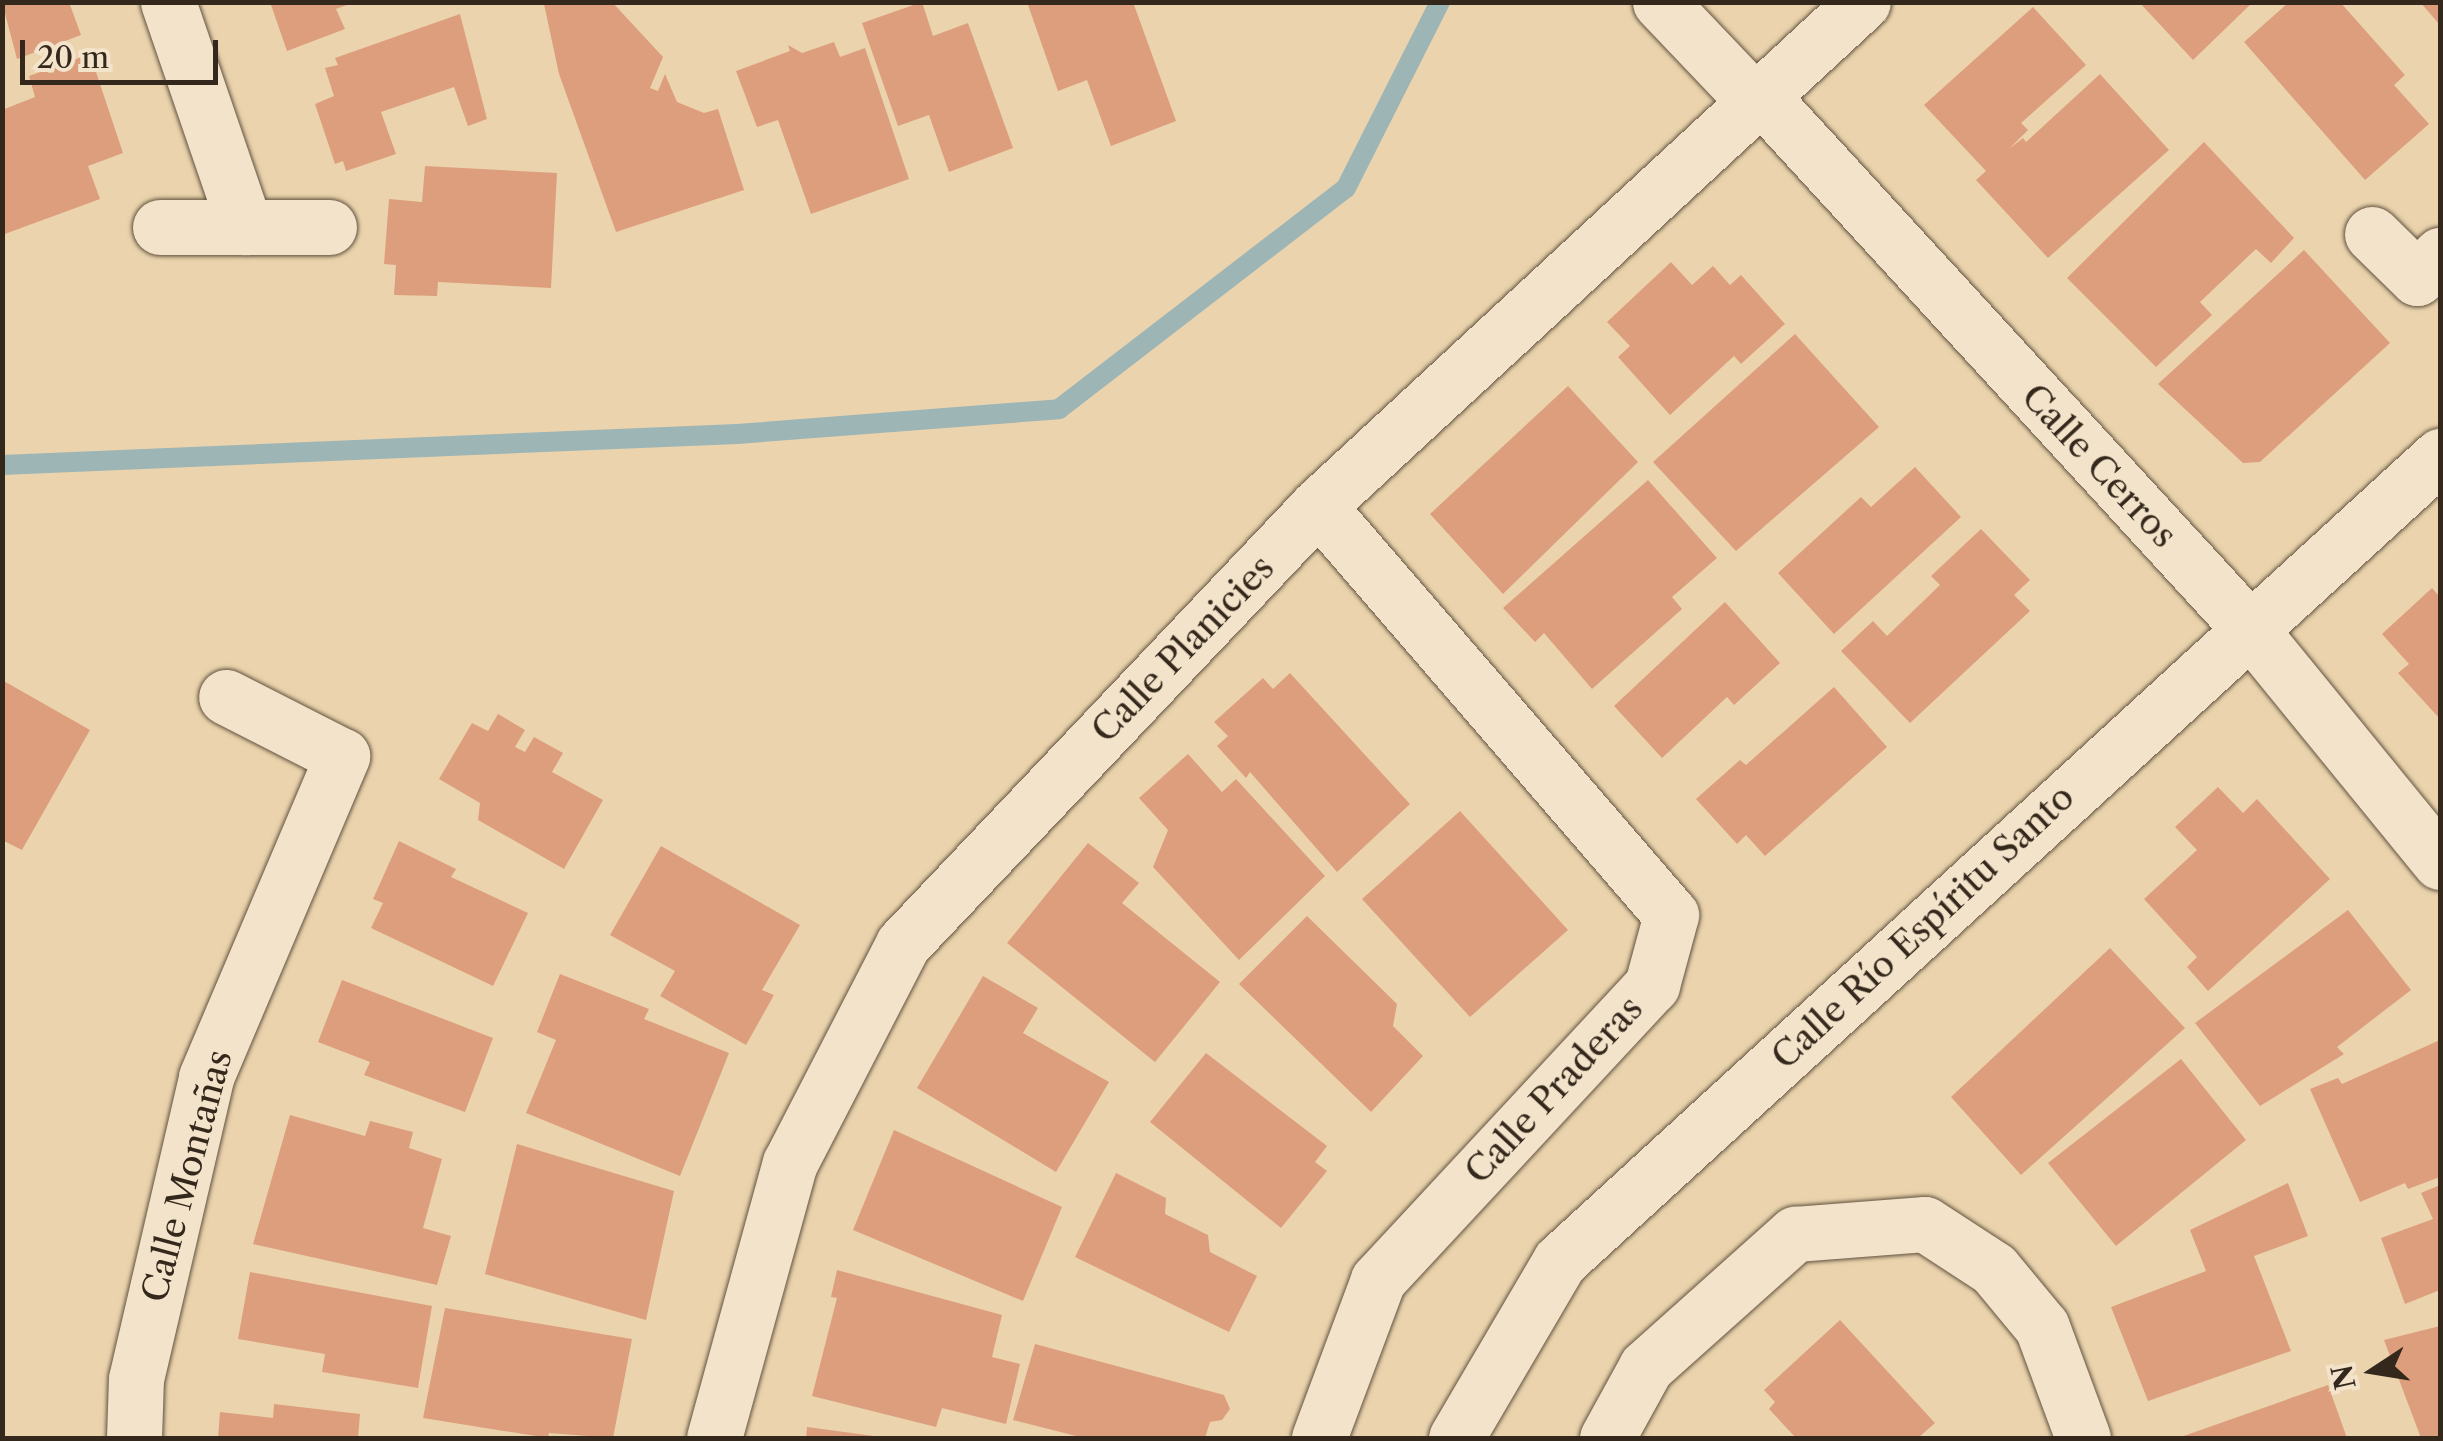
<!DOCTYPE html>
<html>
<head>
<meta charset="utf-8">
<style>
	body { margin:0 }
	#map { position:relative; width:2443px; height:1441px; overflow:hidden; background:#ebd4ad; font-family:"Libre Caslon Text",serif }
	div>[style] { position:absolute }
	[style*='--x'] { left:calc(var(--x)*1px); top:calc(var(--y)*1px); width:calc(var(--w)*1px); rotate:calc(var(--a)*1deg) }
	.stream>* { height:20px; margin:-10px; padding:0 10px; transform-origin:10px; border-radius:10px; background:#9eb5b6 }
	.building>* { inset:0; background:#dd9e7d }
	.roads { filter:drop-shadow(0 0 2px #625340) drop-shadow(0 0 2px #625340) }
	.minor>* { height:55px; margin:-27.5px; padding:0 27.5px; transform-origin:27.5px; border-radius:27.5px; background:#f2e3ca }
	span { translate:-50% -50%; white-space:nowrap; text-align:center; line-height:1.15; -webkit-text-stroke:9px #f2e3ca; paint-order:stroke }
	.street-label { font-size:35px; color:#34281c }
	.frame { position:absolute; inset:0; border:5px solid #34281c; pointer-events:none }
	.north { position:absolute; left:2323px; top:1321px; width:100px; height:100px; -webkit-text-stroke:8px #f2e3ca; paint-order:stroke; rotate:258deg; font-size:28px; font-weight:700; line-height:40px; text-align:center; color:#34281c }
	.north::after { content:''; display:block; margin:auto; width:35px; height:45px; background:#34281c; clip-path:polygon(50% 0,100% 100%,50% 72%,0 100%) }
	.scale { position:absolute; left:20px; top:40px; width:198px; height:45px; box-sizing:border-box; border:5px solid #34281c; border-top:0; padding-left:12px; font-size:30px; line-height:35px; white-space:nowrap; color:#34281c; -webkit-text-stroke:8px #f2e3ca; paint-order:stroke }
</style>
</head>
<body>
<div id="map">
	<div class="stream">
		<i style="--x:2;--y:465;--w:736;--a:-2.42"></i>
		<i style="--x:737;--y:434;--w:323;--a:-4.4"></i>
		<i style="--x:1059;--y:409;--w:362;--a:-37.6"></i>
		<i style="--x:1346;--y:188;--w:208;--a:-63.2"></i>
	</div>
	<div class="building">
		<i style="clip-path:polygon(2px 2px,69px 2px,81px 35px,17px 59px)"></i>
		<i style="clip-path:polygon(270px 2px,352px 2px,352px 3px,336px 9px,345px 29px,287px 51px)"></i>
		<i style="clip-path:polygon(612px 2px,663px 57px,650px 88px,658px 91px,665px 74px,677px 102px,704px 113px,718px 109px,744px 190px,616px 232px,559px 74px,544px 4px)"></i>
		<i style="clip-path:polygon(922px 2px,933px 36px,968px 23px,1013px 148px,949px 172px,929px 115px,898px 126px,862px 23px)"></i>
		<i style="clip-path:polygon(1027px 2px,1133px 2px,1176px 121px,1111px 146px,1087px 80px,1058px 91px)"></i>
		<i style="clip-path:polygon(2139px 2px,2253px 2px,2193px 60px)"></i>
		<i style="clip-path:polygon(2289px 2px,2340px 2px,2405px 75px,2394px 85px,2429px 124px,2365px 180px,2244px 42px)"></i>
		<i style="clip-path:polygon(2420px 2px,2440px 2px,2440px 25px)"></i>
		<i style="clip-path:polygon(2033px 7px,2086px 65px,2021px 123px,2028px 130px,2009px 149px,2023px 138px,2026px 142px,2100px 74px,2169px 150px,2048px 258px,1976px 180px,1986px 171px,1924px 105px)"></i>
		<i style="clip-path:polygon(460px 14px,487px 119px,468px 126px,454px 87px,381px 112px,396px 154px,346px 171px,343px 161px,335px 164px,315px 104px,334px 96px,325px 68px,338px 65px,335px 58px)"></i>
		<i style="clip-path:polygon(834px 42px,840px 57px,865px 48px,909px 179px,811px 214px,778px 120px,757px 127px,736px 71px,790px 51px,788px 45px,802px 53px)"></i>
		<i style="clip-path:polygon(90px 54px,123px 153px,88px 166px,100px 199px,2px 235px,2px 110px,35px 97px,29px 76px)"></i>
		<i style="clip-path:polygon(2204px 142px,2294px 238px,2271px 263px,2256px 249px,2200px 302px,2212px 315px,2156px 367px,2067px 278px)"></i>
		<i style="clip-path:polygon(425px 166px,557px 173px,551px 288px,438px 282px,437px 296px,394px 295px,396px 265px,384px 264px,389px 199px,422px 202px)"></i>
		<i style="clip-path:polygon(2304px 250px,2390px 343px,2260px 462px,2243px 463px,2158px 384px)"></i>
		<i style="clip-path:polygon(1671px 262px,1692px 285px,1713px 266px,1730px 285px,1741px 275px,1785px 324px,1741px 364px,1734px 356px,1670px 415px,1618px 357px,1630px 346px,1607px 322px)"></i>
		<i style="clip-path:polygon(1795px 334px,1879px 427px,1736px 551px,1653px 462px)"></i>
		<i style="clip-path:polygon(1568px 386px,1638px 462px,1503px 594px,1430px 514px)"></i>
		<i style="clip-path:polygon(1915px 467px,1961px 517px,1834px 634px,1778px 573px,1861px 497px,1871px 507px)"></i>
		<i style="clip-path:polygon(1648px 480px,1717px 558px,1672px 597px,1682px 609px,1592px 689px,1544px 633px,1535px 642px,1503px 608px)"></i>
		<i style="clip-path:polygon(1981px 529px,2030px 580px,2014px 595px,2030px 611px,1910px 723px,1841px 651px,1873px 621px,1887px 636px,1940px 585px,1931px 576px)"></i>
		<i style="clip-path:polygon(2432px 588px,2440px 597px,2440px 719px,2398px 673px,2409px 664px,2382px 634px)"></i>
		<i style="clip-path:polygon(1725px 602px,1780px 663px,1734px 705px,1727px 697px,1662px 758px,1614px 706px)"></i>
		<i style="clip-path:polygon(1290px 673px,1410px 804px,1337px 872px,1250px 772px,1246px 778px,1217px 746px,1228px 736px,1214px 722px,1263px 678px,1273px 689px)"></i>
		<i style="clip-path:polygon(2px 680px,90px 730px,22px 850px,2px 840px)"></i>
		<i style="clip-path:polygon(1834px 687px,1887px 747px,1765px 856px,1746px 835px,1737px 844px,1696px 799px,1740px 760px,1746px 765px)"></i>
		<i style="clip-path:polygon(498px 714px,525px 730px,515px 747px,525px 752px,534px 737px,563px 753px,552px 772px,603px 800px,564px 869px,478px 820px,480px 803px,439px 779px,472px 723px,488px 731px)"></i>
		<i style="clip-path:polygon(1188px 754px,1222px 792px,1236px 779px,1325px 876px,1239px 960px,1153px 867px,1168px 830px,1139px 798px)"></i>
		<i style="clip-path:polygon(2218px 787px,2243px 813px,2257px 799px,2330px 879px,2208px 991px,2187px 967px,2197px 957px,2144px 899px,2197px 850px,2175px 827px)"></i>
		<i style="clip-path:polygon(1460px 811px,1568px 930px,1470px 1017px,1362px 899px)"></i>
		<i style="clip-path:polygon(399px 841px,456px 869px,451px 877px,528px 913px,493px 986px,371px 928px,383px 903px,373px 899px)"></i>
		<i style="clip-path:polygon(1088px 843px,1139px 883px,1122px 903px,1220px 982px,1155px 1062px,1007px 943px)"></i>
		<i style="clip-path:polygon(661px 846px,800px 925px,762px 990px,774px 995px,746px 1045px,660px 996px,675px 971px,610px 935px)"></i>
		<i style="clip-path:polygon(2348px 910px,2411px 990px,2337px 1047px,2344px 1054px,2260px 1106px,2195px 1023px)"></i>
		<i style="clip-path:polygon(1307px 916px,1397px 1004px,1393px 1026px,1423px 1056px,1371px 1112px,1239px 984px)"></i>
		<i style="clip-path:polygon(2110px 948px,2185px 1028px,2021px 1175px,1951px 1097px)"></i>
		<i style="clip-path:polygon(560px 974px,649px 1009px,644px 1019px,729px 1053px,680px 1176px,526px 1113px,556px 1040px,537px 1032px)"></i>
		<i style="clip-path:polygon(983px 976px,1038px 1008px,1023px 1033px,1109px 1082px,1056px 1172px,917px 1088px)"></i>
		<i style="clip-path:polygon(342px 980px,493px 1038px,465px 1112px,364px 1075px,370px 1062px,318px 1042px)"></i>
		<i style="clip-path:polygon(2440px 1040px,2440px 1177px,2408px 1189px,2405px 1183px,2360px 1202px,2310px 1089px,2338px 1078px,2342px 1084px)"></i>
		<i style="clip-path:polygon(1206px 1053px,1327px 1146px,1315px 1162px,1327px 1171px,1281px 1228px,1150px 1122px)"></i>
		<i style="clip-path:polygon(2181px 1059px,2246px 1140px,2116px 1246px,2048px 1163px)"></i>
		<i style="clip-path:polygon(290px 1115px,365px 1136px,370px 1121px,413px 1132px,409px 1148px,442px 1159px,423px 1228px,451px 1236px,437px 1285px,253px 1244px)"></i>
		<i style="clip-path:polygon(894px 1130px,1062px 1207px,1023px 1301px,853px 1230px)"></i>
		<i style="clip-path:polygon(517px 1144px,674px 1191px,646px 1320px,485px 1274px)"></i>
		<i style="clip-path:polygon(1116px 1173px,1166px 1198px,1165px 1214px,1208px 1235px,1210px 1252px,1257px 1276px,1229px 1332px,1075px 1257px)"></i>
		<i style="clip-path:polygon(2288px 1183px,2308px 1236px,2254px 1256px,2291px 1351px,2148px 1401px,2111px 1307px,2206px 1271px,2190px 1230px)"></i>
		<i style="clip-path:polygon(2440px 1185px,2440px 1290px,2405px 1304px,2381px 1238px,2433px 1219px,2421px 1193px)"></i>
		<i style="clip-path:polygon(837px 1270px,1002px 1315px,992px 1357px,1020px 1364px,1006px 1424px,942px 1408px,936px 1427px,812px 1396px,837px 1298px,831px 1297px)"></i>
		<i style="clip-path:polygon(250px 1272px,432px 1306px,418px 1388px,322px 1372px,325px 1354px,238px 1339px)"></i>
		<i style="clip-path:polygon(445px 1308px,632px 1339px,613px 1438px,549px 1433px,548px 1438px,423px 1418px)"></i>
		<i style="clip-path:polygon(1840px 1320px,1935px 1423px,1918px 1438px,1796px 1438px,1769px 1409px,1775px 1402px,1764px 1390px)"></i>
		<i style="clip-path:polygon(2440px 1326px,2440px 1438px,2421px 1438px,2384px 1340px)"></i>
		<i style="clip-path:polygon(1035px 1344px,1224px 1395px,1230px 1409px,1222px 1420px,1210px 1422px,1205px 1438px,1084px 1438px,1013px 1420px)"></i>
		<i style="clip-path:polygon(2328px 1385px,2347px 1438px,2178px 1438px)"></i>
		<i style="clip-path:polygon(274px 1404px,360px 1414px,358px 1438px,218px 1438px,220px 1412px,273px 1418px)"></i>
		<i style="clip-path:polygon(807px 1427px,874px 1436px,874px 1438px,806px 1438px)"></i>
	</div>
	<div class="roads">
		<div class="minor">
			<i style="--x:168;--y:2;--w:238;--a:71.1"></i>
			<i style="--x:1660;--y:2;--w:119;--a:46.4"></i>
			<i style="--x:1742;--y:88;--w:21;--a:23"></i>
			<i style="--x:1761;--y:96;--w:722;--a:47.47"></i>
			<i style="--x:2249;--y:628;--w:302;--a:50.8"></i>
			<i style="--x:160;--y:227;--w:169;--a:0"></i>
			<i style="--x:2372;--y:234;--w:63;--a:44.4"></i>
			<i style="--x:2417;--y:278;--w:33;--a:-45"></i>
			<i style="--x:1318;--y:506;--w:540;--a:49.2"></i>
			<i style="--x:1671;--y:915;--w:73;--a:105.2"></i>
			<i style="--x:1652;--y:985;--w:403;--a:132.9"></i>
			<i style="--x:1378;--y:1280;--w:169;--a:110.5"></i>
			<i style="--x:134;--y:1438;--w:59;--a:-88.1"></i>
			<i style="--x:136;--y:1379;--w:310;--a:-76.9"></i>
			<i style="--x:206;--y:1077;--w:349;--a:-67"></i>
			<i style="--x:342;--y:756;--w:130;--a:-153"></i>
			<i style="--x:714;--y:1438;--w:285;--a:-74.6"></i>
			<i style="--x:790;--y:1163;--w:246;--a:-62.7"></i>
			<i style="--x:903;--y:944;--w:603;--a:-46.54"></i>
			<i style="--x:1318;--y:506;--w:742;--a:-42.76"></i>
			<i style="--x:1456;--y:1438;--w:205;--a:-59.6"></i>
			<i style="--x:1560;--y:1261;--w:1193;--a:-42.45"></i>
			<i style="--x:1607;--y:1438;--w:81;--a:-61.2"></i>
			<i style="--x:1646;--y:1367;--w:200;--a:-41.8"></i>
			<i style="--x:1795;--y:1234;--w:130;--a:-4.4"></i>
			<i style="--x:1925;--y:1224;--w:82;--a:33.1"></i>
			<i style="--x:1994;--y:1269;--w:75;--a:50.4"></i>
			<i style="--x:2042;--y:1327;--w:118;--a:69.7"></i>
		</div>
	</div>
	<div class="street-label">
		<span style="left:2099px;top:466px;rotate:47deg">Calle Cerros</span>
		<span style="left:1183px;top:649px;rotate:-46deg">Calle Planicies</span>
		<span style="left:1923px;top:927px;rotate:-43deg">Calle Río Espíritu Santo</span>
		<span style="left:1554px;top:1090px;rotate:-47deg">Calle Praderas</span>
		<span style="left:187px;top:1176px;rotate:-75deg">Calle Montañas</span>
	</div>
	<div class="frame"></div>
	<div class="north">N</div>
	<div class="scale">20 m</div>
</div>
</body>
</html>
